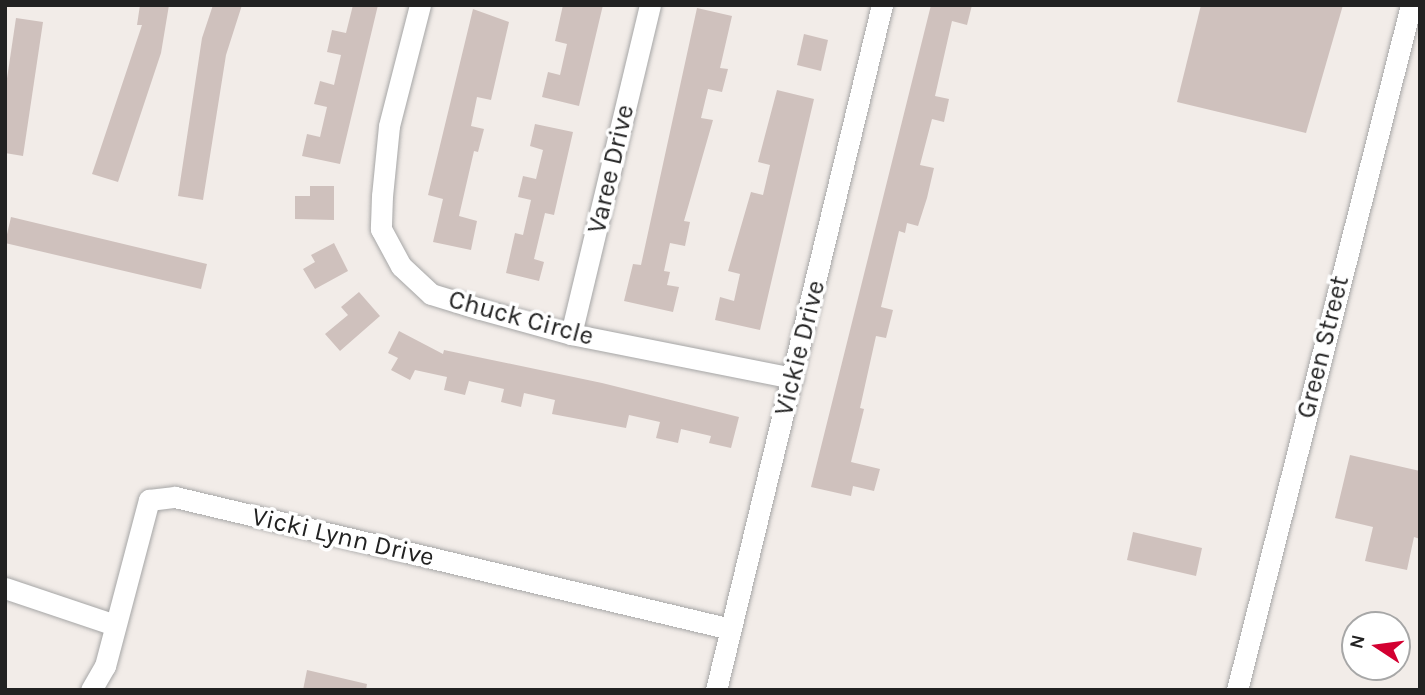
<!DOCTYPE html>
<html>
<head>
<meta charset="utf-8">
<style>
	body { margin:0 }
	#map { position:relative; width:1425px; height:695px; overflow:hidden; background:#f2ece8; font-family:Karla,sans-serif }
	div>[style] { position:absolute }
	[style*='--x'] { left:calc(var(--x)*1px); top:calc(var(--y)*1px); width:calc(var(--w)*1px); rotate:calc(var(--a)*1deg) }
	.building>* { inset:0; background:#cfc1bd }
	.roads { filter:drop-shadow(0 0 2px #a6a6a6) drop-shadow(0 0 2px #a6a6a6) }
	.minor>* { height:21px; margin:-10.5px; padding:0 10.5px; transform-origin:10.5px; border-radius:10.5px; background:#fff }
	span { translate:-50% -50%; white-space:nowrap; text-align:center; line-height:1.15; -webkit-text-stroke:7px #fff; paint-order:stroke }
	.street-label { font-size:26px; color:#222 }
	.frame { position:absolute; inset:0; border:7px solid #222; pointer-events:none }
	.north { position:absolute; left:1341px; top:611px; width:70px; height:70px; box-sizing:border-box; background:#fff; border:2px solid #a7a7a7; border-radius:50%; rotate:283deg; font-size:19px; font-weight:700; line-height:28px; text-align:center; color:#222 }
	.north::after { content:''; display:block; margin:auto; width:24px; height:32px; background:#d30031; clip-path:polygon(50% 0,100% 100%,50% 72%,0 100%) }
</style>
</head>
<body>
<div id="map">
	<div class="building">
		<i style="clip-path:polygon(140px 5px,169px 5px,161px 53px,118px 182px,92px 174px,142px 25px,137px 25px)"></i>
		<i style="clip-path:polygon(213px 5px,242px 5px,226px 55px,203px 200px,178px 196px,202px 38px)"></i>
		<i style="clip-path:polygon(353px 5px,378px 5px,340px 164px,302px 156px,307px 134px,320px 137px,327px 107px,314px 104px,320px 81px,334px 85px,341px 55px,327px 52px,332px 30px,346px 33px)"></i>
		<i style="clip-path:polygon(563px 5px,603px 5px,579px 106px,542px 97px,548px 72px,560px 75px,567px 44px,555px 41px)"></i>
		<i style="clip-path:polygon(931px 5px,972px 5px,967px 25px,952px 21px,935px 96px,949px 99px,944px 122px,932px 119px,920px 165px,934px 168px,927px 198px,918px 226px,907px 223px,905px 233px,899px 231px,881px 307px,893px 310px,886px 338px,876px 336px,860px 408px,864px 409px,851px 462px,880px 469px,874px 491px,853px 486px,851px 496px,811px 487px)"></i>
		<i style="clip-path:polygon(1201px 5px,1343px 5px,1306px 133px,1177px 102px)"></i>
		<i style="clip-path:polygon(697px 8px,732px 16px,720px 68px,728px 69px,722px 92px,708px 89px,701px 118px,713px 120px,684px 221px,690px 222px,685px 246px,670px 243px,664px 271px,670px 272px,667px 285px,679px 287px,673px 312px,624px 301px,633px 264px,641px 265px)"></i>
		<i style="clip-path:polygon(473px 9px,509px 22px,491px 100px,477px 97px,471px 126px,484px 129px,478px 152px,474px 151px,459px 216px,477px 221px,471px 250px,433px 242px,443px 199px,428px 195px)"></i>
		<i style="clip-path:polygon(16px 18px,43px 22px,23px 156px,5px 153px,5px 92px)"></i>
		<i style="clip-path:polygon(804px 34px,828px 40px,821px 71px,797px 65px)"></i>
		<i style="clip-path:polygon(777px 90px,814px 99px,760px 330px,715px 320px,720px 297px,734px 301px,740px 274px,728px 271px,751px 192px,763px 195px,770px 165px,758px 162px)"></i>
		<i style="clip-path:polygon(535px 124px,573px 132px,554px 215px,545px 213px,534px 259px,544px 262px,539px 281px,506px 273px,515px 233px,523px 235px,531px 200px,518px 197px,523px 176px,536px 179px,543px 150px,530px 146px)"></i>
		<i style="clip-path:polygon(310px 186px,334px 186px,334px 220px,295px 219px,295px 196px,310px 196px)"></i>
		<i style="clip-path:polygon(11px 217px,207px 264px,201px 289px,5px 243px)"></i>
		<i style="clip-path:polygon(334px 243px,348px 271px,315px 289px,303px 269px,315px 262px,311px 255px)"></i>
		<i style="clip-path:polygon(359px 292px,380px 316px,340px 351px,325px 334px,348px 315px,341px 307px)"></i>
		<i style="clip-path:polygon(399px 331px,443px 354px,444px 350px,602px 383px,739px 417px,731px 448px,709px 443px,711px 436px,681px 429px,678px 443px,656px 438px,660px 422px,629px 415px,626px 428px,552px 414px,555px 400px,524px 393px,521px 407px,501px 402px,504px 389px,469px 381px,465px 395px,444px 390px,447px 377px,415px 370px,410px 380px,391px 370px,398px 358px,388px 353px)"></i>
		<i style="clip-path:polygon(1350px 455px,1420px 471px,1420px 539px,1414px 537px,1407px 570px,1365px 561px,1373px 527px,1335px 518px)"></i>
		<i style="clip-path:polygon(1133px 532px,1202px 548px,1196px 576px,1127px 560px)"></i>
		<i style="clip-path:polygon(307px 670px,367px 684px,366px 690px,303px 690px)"></i>
	</div>
	<div class="roads">
		<div class="minor">
			<i style="--x:420;--y:5;--w:125;--a:104.4"></i>
			<i style="--x:389;--y:126;--w:70;--a:95.7"></i>
			<i style="--x:382;--y:196;--w:33;--a:92"></i>
			<i style="--x:381;--y:229;--w:42;--a:61.6"></i>
			<i style="--x:401;--y:266;--w:41;--a:43"></i>
			<i style="--x:431;--y:294;--w:51;--a:17"></i>
			<i style="--x:480;--y:309;--w:94;--a:15.4"></i>
			<i style="--x:571;--y:334;--w:226;--a:11.2"></i>
			<i style="--x:571;--y:334;--w:338;--a:-76.5"></i>
			<i style="--x:5;--y:588;--w:116;--a:18.6"></i>
			<i style="--x:91;--y:690;--w:28;--a:-60"></i>
			<i style="--x:105;--y:666;--w:172;--a:-75.2"></i>
			<i style="--x:149;--y:500;--w:26;--a:-7"></i>
			<i style="--x:175;--y:497;--w:571;--a:13.36"></i>
			<i style="--x:716;--y:690;--w:705;--a:-76.38"></i>
			<i style="--x:1237;--y:690;--w:707;--a:-75.75"></i>
		</div>
	</div>
	<div class="street-label">
		<span style="left:611px;top:169px;rotate:-77deg">Varee Drive</span>
		<span style="left:521px;top:318px;rotate:15deg">Chuck Circle</span>
		<span style="left:1323px;top:347px;rotate:-76deg">Green Street</span>
		<span style="left:800px;top:348px;rotate:-76deg">Vickie Drive</span>
		<span style="left:343px;top:537px;rotate:13deg">Vicki Lynn Drive</span>
	</div>
	<div class="frame"></div>
	<div class="north">N</div>
</div>
</body>
</html>
